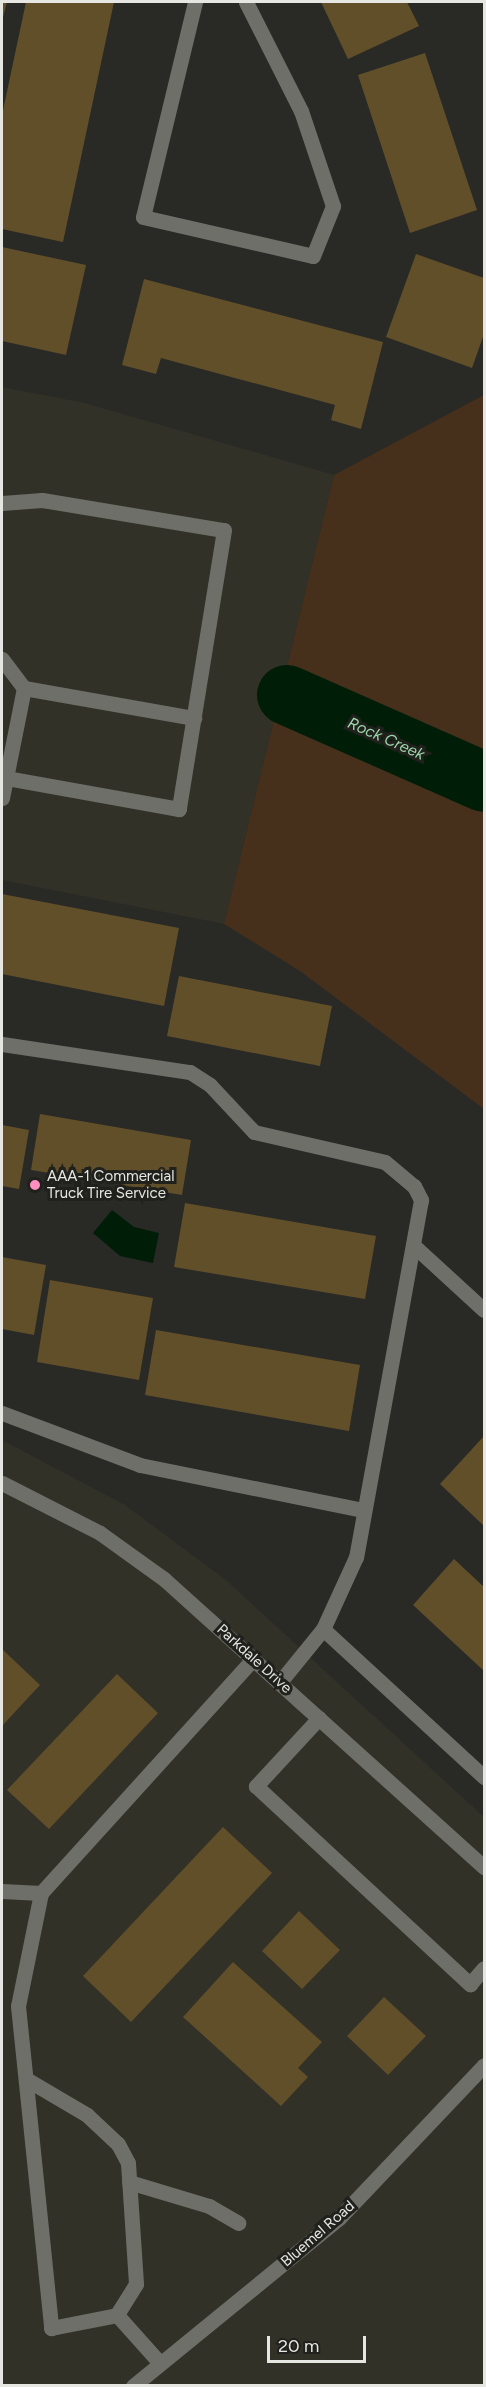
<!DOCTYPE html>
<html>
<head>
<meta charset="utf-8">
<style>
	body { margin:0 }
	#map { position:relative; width:486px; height:2387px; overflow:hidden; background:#292926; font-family:Figtree,sans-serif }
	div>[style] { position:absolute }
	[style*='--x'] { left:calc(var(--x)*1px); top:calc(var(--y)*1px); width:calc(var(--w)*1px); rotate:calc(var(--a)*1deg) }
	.built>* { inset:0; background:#323128 }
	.green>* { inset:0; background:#47301b }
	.water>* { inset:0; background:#001d08 }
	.river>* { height:60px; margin:-30px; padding:0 30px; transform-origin:30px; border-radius:30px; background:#001d08 }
	.building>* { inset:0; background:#614f2a }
	.minor>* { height:15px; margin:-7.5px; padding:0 7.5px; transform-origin:7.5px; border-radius:7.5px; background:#6f6f6a }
	.dots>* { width:16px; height:16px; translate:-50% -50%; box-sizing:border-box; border:3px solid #20201c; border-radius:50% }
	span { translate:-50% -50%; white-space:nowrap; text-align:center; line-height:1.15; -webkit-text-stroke:6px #20201c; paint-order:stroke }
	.poi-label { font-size:15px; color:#e6e6e3 }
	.left { translate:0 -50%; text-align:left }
	.street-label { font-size:15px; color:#e6e6e3 }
	.water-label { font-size:16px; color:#9ad7aa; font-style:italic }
	.frame { position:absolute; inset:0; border:3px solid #e6e6e3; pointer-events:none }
	.scale { position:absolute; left:267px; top:2336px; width:99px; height:27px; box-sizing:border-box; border:3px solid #e6e6e3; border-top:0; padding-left:8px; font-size:18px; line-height:21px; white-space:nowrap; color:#e6e6e3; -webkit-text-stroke:4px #20201c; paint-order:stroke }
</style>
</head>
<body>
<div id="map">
	<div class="built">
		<i style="clip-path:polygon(2px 387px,85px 403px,334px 475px,224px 924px,2px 880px)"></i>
		<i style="clip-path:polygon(2px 1440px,125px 1505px,226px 1580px,484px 1817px,484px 2385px,2px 2385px)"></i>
	</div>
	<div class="green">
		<i style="clip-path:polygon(484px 395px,484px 1109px,300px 971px,224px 924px,334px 475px)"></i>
	</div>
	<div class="water">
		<i style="clip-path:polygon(112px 1210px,134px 1227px,159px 1233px,153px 1263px,120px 1256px,93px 1233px)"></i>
	</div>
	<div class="river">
		<i style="--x:287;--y:695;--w:215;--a:23.8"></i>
	</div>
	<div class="building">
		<i style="clip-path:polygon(2px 2px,7px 2px,2px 21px)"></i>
		<i style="clip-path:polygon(26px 2px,114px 2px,63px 242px,2px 229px,2px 115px)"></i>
		<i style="clip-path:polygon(321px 2px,407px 2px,419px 26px,348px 59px)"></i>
		<i style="clip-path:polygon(425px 53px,477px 210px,410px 233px,358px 75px)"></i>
		<i style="clip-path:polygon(2px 247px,86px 265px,66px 355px,2px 341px)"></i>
		<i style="clip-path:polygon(416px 254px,484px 278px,484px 334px,472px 368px,386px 337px)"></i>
		<i style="clip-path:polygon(144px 279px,383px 342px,361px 429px,331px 420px,335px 405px,161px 358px,156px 374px,122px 365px)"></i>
		<i style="clip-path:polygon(2px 894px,179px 928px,164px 1006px,2px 974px)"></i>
		<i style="clip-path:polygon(179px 976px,332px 1006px,320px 1066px,167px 1036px)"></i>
		<i style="clip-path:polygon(40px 1114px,191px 1140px,182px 1195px,31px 1170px)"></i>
		<i style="clip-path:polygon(2px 1125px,29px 1130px,19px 1189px,2px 1186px)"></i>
		<i style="clip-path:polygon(185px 1203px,376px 1236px,365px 1299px,174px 1267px)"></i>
		<i style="clip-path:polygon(2px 1257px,46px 1265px,34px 1335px,2px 1329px)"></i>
		<i style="clip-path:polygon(50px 1280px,153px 1298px,139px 1380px,37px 1362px)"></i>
		<i style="clip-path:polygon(156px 1330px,360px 1365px,349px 1431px,145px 1395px)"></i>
		<i style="clip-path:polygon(484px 1436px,484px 1526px,440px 1484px)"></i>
		<i style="clip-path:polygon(454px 1559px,484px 1587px,484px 1671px,413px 1605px)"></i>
		<i style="clip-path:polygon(2px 1649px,40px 1685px,2px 1726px)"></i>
		<i style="clip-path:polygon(117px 1674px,158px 1713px,49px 1829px,7px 1790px)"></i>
		<i style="clip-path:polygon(223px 1827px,272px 1873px,131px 2022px,83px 1976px)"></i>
		<i style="clip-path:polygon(299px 1911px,340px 1950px,302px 1989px,262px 1951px)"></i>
		<i style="clip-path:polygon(233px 1962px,322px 2042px,298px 2068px,308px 2077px,281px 2106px,183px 2017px)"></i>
		<i style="clip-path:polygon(384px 1997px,426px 2036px,388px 2075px,347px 2036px)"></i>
	</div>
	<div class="minor">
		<i style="--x:195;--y:2;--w:221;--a:103.6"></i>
		<i style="--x:143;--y:217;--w:174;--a:12.9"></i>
		<i style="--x:313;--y:256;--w:54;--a:-68.2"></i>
		<i style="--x:333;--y:206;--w:100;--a:-108.6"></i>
		<i style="--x:301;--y:111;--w:122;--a:-116.8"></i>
		<i style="--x:2;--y:503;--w:40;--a:-4.3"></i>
		<i style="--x:42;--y:500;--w:184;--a:9.4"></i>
		<i style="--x:224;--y:530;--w:283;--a:99.2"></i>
		<i style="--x:179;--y:809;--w:176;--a:-169.8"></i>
		<i style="--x:2;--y:659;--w:36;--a:53"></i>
		<i style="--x:24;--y:688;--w:173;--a:10"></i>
		<i style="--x:2;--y:798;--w:112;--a:-78.7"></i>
		<i style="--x:2;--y:1044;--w:190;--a:8.5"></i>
		<i style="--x:190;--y:1072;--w:24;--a:33"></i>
		<i style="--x:210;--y:1085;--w:64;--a:46.9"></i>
		<i style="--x:254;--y:1132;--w:134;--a:12.9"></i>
		<i style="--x:385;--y:1162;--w:38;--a:40"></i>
		<i style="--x:414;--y:1186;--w:16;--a:63"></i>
		<i style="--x:421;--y:1200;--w:363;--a:100.3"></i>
		<i style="--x:356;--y:1557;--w:79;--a:114.6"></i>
		<i style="--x:323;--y:1629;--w:68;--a:129.1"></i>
		<i style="--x:413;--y:1245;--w:96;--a:42.5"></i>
		<i style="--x:2;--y:1413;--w:147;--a:20.6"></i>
		<i style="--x:140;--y:1465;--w:228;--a:11.4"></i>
		<i style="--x:2;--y:1483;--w:110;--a:27"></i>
		<i style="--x:100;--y:1533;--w:79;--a:35.7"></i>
		<i style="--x:164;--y:1579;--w:431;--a:42"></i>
		<i style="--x:323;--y:1629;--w:219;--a:42.6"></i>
		<i style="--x:319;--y:1718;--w:93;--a:132.8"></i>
		<i style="--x:256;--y:1786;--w:292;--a:42.8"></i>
		<i style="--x:470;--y:1984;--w:21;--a:-49"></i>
		<i style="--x:2;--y:1891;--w:39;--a:3"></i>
		<i style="--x:41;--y:1893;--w:316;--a:-47.8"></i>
		<i style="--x:41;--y:1893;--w:115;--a:101.5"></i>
		<i style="--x:18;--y:2006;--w:324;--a:84.1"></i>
		<i style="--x:51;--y:2328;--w:67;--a:-11.1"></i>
		<i style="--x:117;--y:2315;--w:63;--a:48.2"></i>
		<i style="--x:26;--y:2079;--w:71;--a:30.5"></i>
		<i style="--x:87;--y:2115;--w:42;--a:43.1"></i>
		<i style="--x:118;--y:2144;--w:21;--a:62"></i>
		<i style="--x:128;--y:2163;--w:121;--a:86.2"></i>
		<i style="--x:136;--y:2284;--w:36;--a:122"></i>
		<i style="--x:129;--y:2182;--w:84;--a:16.7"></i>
		<i style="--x:209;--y:2206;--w:34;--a:30"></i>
		<i style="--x:133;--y:2386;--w:266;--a:-39.2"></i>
		<i style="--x:339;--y:2218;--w:211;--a:-46.5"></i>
	</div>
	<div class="dots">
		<i style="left:35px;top:1185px;background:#fd8ec0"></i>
	</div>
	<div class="poi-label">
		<span class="left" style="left:47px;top:1185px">AAA-1 Commercial<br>Truck Tire Service</span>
	</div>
	<div class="street-label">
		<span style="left:254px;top:1659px;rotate:42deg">Parkdale Drive</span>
		<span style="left:318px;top:2234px;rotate:-41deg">Bluemel Road</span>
	</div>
	<div class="water-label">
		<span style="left:386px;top:739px;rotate:24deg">Rock Creek</span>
	</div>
	<div class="frame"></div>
	<div class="scale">20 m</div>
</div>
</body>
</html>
